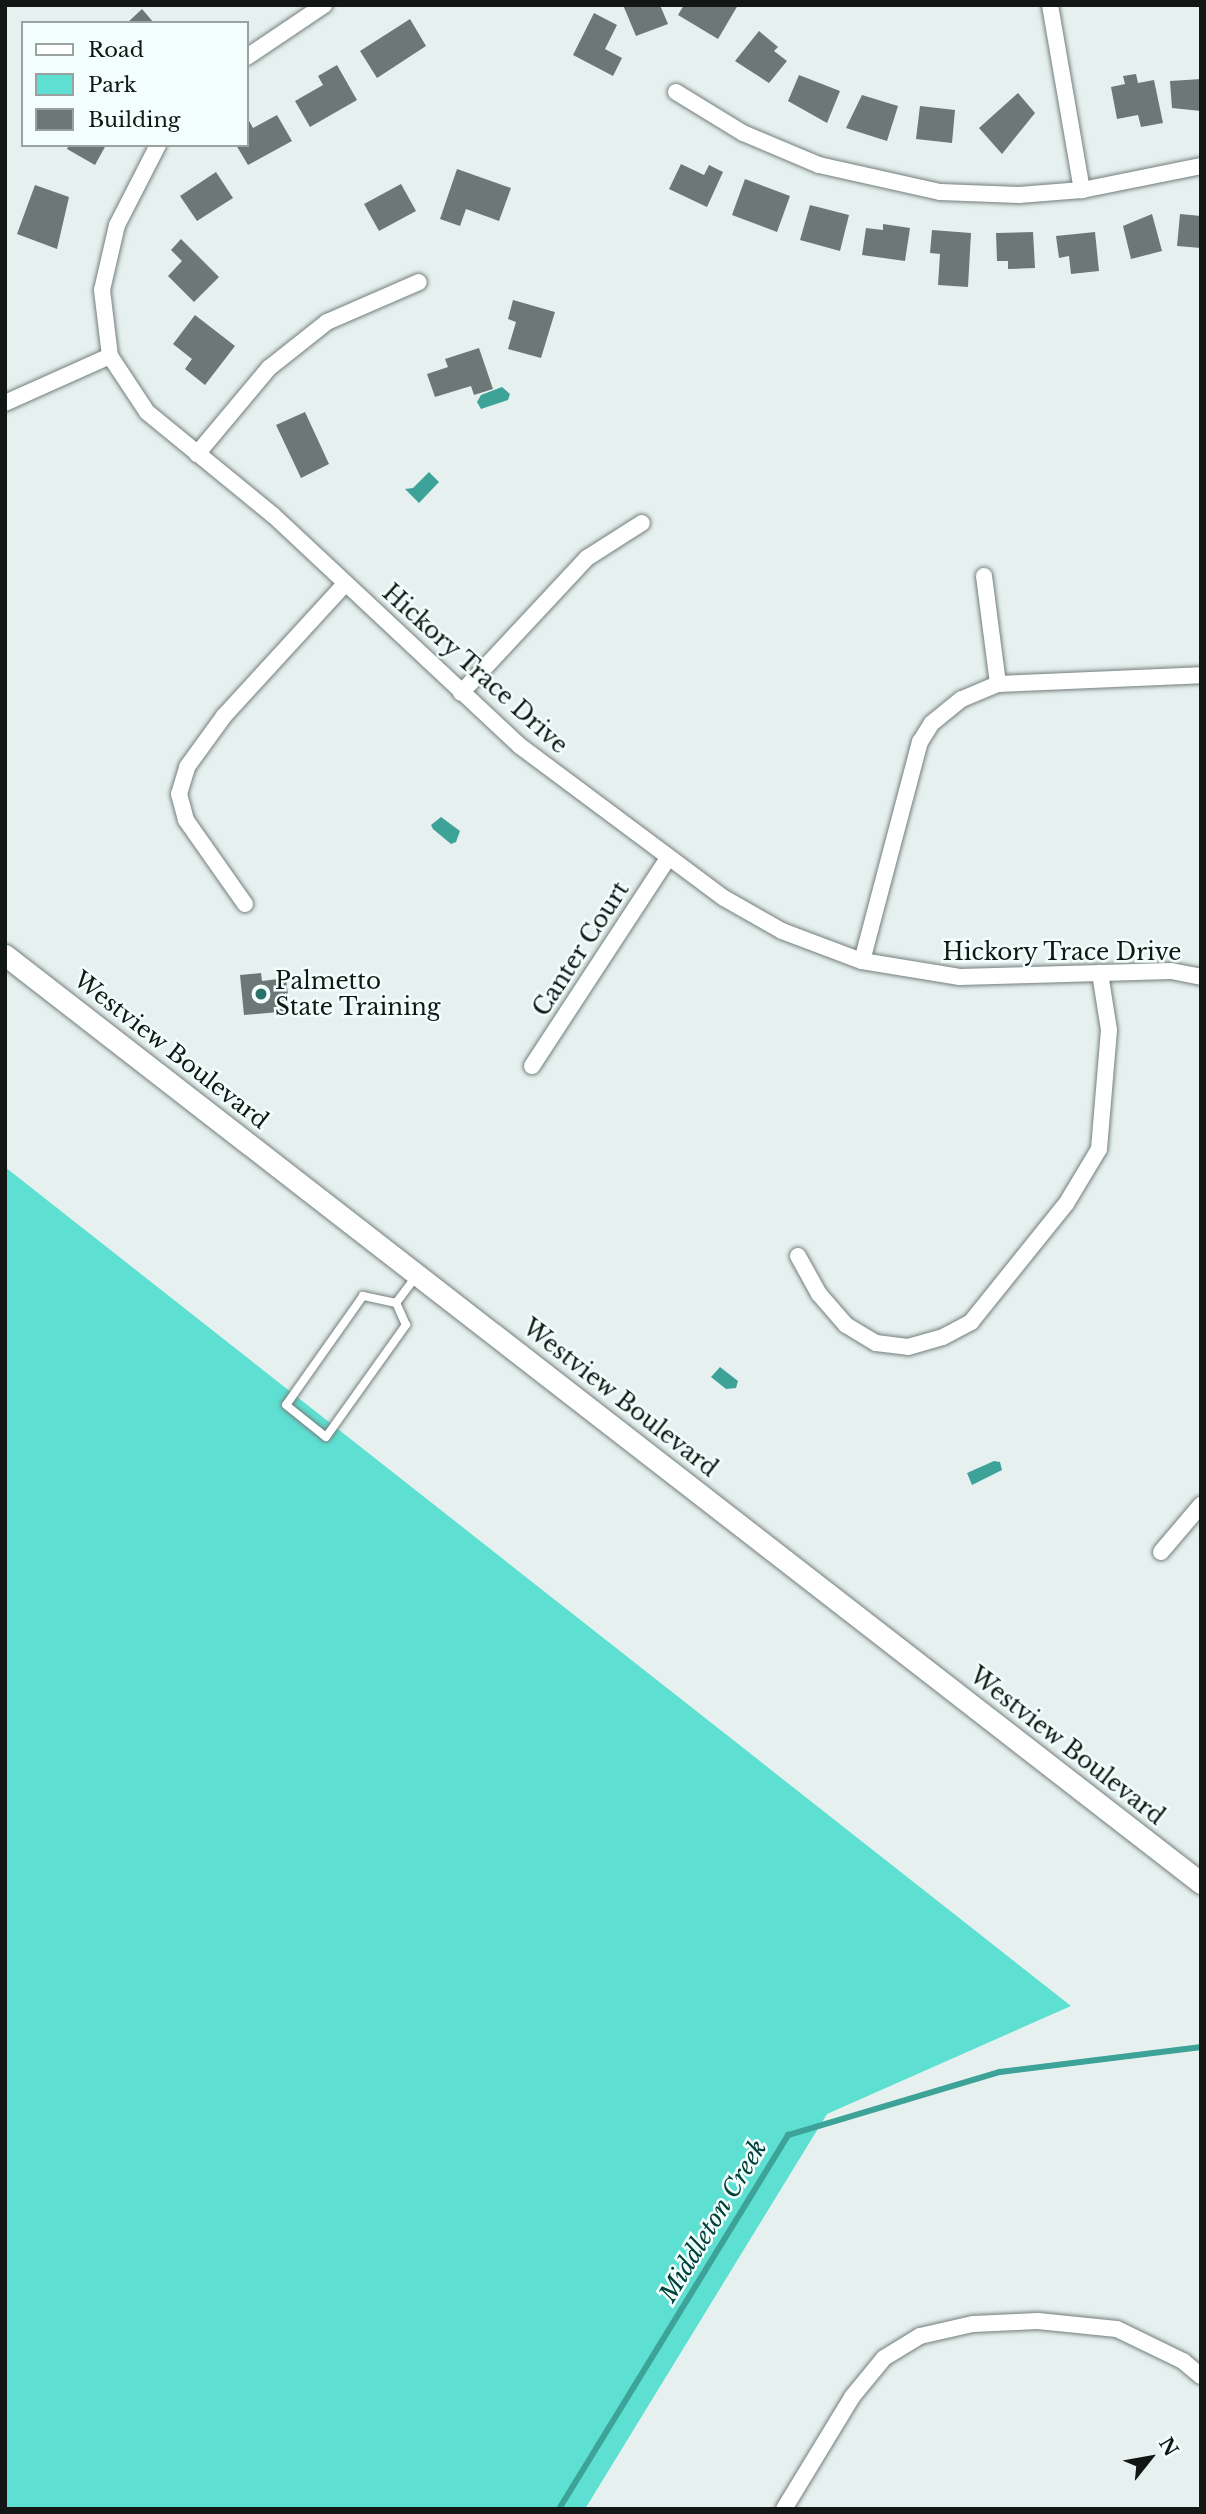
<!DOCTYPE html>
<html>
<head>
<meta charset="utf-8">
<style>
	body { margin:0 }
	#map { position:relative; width:1206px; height:2514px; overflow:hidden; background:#e6f1ef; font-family:"Libre Baskerville",serif }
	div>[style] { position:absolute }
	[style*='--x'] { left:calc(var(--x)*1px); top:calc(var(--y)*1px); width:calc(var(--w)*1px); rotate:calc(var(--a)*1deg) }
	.green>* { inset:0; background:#5de0d2 }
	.water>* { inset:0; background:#3da398 }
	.stream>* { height:6px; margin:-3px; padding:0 3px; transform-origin:3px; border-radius:3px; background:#3da398 }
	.building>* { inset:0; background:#6d7775 }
	.roads { filter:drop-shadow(0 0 2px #747e7c) drop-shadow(0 0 2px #747e7c) }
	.service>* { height:8px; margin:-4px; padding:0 4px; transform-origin:4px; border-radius:4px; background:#fff }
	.minor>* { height:16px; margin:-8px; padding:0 8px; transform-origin:8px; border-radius:8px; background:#fff }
	.tertiary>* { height:21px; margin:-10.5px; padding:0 10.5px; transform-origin:10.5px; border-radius:10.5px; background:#fff }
	.dots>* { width:19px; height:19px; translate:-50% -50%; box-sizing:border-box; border:4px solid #f3fffd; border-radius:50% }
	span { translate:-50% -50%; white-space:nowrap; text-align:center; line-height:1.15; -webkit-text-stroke:5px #f3fffd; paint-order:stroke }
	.street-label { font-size:23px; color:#121615 }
	.poi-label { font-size:23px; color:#121615 }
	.left { translate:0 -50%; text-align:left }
	.water-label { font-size:24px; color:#00403a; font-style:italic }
	.frame { position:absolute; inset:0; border:7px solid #121615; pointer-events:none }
	.legend { position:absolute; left:21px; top:21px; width:228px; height:126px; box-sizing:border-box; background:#f3fffd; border:2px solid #99a2a0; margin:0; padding:9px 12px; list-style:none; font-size:21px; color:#121615 }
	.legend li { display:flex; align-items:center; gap:14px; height:35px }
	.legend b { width:35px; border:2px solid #99a2a0 }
	.north { position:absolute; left:1115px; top:2423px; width:70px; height:70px; -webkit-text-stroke:5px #f3fffd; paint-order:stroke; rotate:59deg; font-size:19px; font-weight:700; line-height:28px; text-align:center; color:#121615 }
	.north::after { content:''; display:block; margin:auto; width:24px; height:32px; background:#121615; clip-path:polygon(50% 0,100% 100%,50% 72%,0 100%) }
</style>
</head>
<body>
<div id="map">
	<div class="green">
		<i style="clip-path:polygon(5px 1167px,1071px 2006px,827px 2114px,585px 2509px,5px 2509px)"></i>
	</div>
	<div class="water">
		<i style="clip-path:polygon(502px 387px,510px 394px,508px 400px,481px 409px,477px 402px,481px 395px)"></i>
		<i style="clip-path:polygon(429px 472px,439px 482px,419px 503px,405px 489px,413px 488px)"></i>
		<i style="clip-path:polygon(441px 817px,460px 831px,456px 842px,451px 844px,433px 829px,431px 825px)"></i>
		<i style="clip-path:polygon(720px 1367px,738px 1381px,736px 1388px,726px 1389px,711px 1377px)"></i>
		<i style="clip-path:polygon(994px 1461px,1000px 1462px,1002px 1470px,972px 1485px,967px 1473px)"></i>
	</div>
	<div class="stream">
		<i style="--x:559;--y:2509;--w:439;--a:-58.5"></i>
		<i style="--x:788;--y:2135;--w:221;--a:-16.6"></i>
		<i style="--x:1000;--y:2072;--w:203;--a:-7.1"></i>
	</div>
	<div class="building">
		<i style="clip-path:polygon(623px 5px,660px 5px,668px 24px,636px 36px)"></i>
		<i style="clip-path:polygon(684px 5px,738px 5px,718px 39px,678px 15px)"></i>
		<i style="clip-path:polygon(142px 9px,154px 23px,127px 23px)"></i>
		<i style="clip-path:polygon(594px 13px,617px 25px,605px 49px,622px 58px,613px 76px,573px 55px)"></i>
		<i style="clip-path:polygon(410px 19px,426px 46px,377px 78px,360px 51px)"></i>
		<i style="clip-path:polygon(759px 31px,778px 47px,774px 51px,787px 61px,769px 83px,735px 61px)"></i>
		<i style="clip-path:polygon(337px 65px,357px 100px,310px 127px,295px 101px,323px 85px,318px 76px)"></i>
		<i style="clip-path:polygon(1136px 74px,1138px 83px,1154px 80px,1163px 123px,1141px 127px,1138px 115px,1117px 119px,1111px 87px,1125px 84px,1123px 76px)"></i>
		<i style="clip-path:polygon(799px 75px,840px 91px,827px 123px,788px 101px)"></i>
		<i style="clip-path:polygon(1201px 79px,1201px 111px,1172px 108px,1170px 81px)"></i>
		<i style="clip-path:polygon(1018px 93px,1035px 113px,1002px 154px,979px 128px)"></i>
		<i style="clip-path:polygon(862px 95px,898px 106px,887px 141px,846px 128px)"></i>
		<i style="clip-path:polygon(920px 106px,955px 110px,952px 143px,916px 139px)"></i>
		<i style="clip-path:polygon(277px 115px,292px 141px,248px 165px,236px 145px,247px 145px,247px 117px,253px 128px)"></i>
		<i style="clip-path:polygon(69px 145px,106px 145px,95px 165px,67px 149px)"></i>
		<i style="clip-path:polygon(681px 164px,704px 175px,709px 165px,723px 172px,707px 207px,669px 189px)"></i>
		<i style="clip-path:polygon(457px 169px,511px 188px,499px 221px,466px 209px,460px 226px,440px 219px)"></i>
		<i style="clip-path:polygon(216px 172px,233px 198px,197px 221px,180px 196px)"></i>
		<i style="clip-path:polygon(745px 179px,790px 196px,777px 232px,732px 215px)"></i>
		<i style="clip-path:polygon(401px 184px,416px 211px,379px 231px,364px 204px)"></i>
		<i style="clip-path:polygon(35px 185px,69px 197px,57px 249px,17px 234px)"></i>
		<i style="clip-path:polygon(810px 205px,849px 215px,840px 251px,800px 240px)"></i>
		<i style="clip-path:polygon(1152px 214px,1162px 251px,1131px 259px,1123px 226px)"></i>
		<i style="clip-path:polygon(1180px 214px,1201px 216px,1201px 248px,1177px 246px)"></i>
		<i style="clip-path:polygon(883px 224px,910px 228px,905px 261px,862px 255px,866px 228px,883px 230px)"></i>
		<i style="clip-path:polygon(932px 230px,971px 233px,968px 287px,938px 285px,940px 254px,930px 253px)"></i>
		<i style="clip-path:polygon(1033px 232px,1035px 268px,1008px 269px,1008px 261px,997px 261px,996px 233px)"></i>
		<i style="clip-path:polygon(1095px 232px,1099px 271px,1071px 274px,1069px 256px,1059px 258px,1056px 236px)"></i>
		<i style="clip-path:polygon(181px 239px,219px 277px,194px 302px,168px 276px,182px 261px,171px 250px)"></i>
		<i style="clip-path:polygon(513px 300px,555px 312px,541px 358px,508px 349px,516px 322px,508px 319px)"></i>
		<i style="clip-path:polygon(195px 315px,235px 346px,205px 385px,185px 369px,192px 359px,173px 344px)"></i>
		<i style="clip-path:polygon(479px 348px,493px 389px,474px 395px,471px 386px,435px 397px,427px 374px,448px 367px,445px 359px)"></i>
		<i style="clip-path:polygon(305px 412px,329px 464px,301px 478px,276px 425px)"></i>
		<i style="clip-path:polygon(261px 973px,262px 981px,286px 978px,290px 1011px,244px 1015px,240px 975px)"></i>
	</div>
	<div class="roads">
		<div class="service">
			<i style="--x:396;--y:1303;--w:34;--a:-168"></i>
			<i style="--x:363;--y:1296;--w:133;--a:125.2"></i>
			<i style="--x:286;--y:1405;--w:51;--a:38.7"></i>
			<i style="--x:326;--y:1437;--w:138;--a:-54.5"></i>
			<i style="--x:406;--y:1325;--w:24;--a:-114"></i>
			<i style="--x:396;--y:1303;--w:34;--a:-53"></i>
		</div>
		<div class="minor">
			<i style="--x:1050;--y:5;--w:188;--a:80.2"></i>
			<i style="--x:247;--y:57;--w:93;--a:-34"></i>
			<i style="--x:676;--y:92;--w:79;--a:31.5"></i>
			<i style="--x:743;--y:133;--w:82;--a:22.8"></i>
			<i style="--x:819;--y:165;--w:124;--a:12.6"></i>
			<i style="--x:940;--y:192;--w:79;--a:2.2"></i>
			<i style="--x:1019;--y:195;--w:63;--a:-4.5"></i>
			<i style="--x:1082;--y:190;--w:121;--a:-11.4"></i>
			<i style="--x:158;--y:145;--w:90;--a:117.1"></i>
			<i style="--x:117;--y:225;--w:67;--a:103"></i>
			<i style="--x:102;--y:290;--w:66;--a:83.1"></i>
			<i style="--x:110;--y:356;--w:67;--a:56.5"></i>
			<i style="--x:147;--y:412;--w:163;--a:39.3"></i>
			<i style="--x:273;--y:515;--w:338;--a:43.1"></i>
			<i style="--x:520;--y:746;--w:254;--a:36.7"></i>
			<i style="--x:724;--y:898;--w:67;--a:29.6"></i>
			<i style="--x:782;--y:931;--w:85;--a:20.6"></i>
			<i style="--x:862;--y:961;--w:99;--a:9.3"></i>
			<i style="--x:960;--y:977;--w:211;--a:-1.6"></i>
			<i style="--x:1171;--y:971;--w:31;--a:11"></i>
			<i style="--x:5;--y:403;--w:115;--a:-24.1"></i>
			<i style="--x:197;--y:454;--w:112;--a:-50.1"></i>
			<i style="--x:269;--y:368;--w:74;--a:-38.4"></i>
			<i style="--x:327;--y:322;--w:100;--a:-23.5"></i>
			<i style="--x:984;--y:576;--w:109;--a:82.6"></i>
			<i style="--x:461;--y:693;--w:185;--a:-47"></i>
			<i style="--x:587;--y:558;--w:65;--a:-32.5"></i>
			<i style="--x:245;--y:904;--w:103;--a:-125.1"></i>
			<i style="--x:186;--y:820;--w:27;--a:-105"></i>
			<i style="--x:179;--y:794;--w:28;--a:-73"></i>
			<i style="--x:187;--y:767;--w:63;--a:-54"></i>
			<i style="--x:224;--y:716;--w:180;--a:-47.5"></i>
			<i style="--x:862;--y:961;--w:227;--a:-75.2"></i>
			<i style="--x:920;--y:742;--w:22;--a:-58"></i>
			<i style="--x:932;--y:723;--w:38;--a:-39"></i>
			<i style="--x:962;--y:699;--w:39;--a:-23"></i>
			<i style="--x:998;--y:684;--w:203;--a:-2.5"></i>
			<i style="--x:532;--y:1066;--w:249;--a:-56.8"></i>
			<i style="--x:798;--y:1256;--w:43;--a:61.1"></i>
			<i style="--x:819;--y:1294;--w:41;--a:48.9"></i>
			<i style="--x:846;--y:1325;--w:35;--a:31"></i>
			<i style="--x:876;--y:1343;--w:32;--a:7"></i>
			<i style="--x:908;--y:1347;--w:36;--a:-16"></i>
			<i style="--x:943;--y:1337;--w:32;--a:-28"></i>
			<i style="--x:971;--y:1322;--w:151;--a:-51.2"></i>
			<i style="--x:1066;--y:1204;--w:64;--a:-59"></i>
			<i style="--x:1099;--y:1149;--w:119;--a:-85.2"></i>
			<i style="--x:1109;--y:1030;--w:58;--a:-99"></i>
			<i style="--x:1161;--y:1552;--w:62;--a:-49.6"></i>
			<i style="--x:784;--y:2509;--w:131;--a:-58.7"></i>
			<i style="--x:852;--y:2397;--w:50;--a:-50.6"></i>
			<i style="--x:884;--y:2358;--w:42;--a:-31.4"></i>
			<i style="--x:920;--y:2336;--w:54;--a:-12.8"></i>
			<i style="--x:973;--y:2324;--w:65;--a:-2.6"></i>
			<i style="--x:1038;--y:2321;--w:79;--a:5.8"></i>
			<i style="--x:1117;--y:2329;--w:73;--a:25.9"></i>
			<i style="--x:1183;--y:2361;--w:23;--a:40"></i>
		</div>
		<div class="tertiary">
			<i style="--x:5;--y:955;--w:1514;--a:37.81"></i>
		</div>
	</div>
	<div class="dots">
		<i style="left:261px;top:994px;background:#2a726a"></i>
	</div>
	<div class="street-label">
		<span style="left:475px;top:669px;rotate:42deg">Hickory Trace Drive</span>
		<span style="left:581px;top:949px;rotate:-57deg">Canter Court</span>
		<span style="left:1062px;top:952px">Hickory Trace Drive</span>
		<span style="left:171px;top:1050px;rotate:38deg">Westview Boulevard</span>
		<span style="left:620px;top:1398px;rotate:38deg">Westview Boulevard</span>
		<span style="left:1067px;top:1746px;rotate:38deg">Westview Boulevard</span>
	</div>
	<div class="poi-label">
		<span class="left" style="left:275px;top:994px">Palmetto<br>State Training</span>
	</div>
	<div class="water-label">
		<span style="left:713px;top:2221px;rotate:-59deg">Middleton Creek</span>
	</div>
	<div class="frame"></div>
	<ul class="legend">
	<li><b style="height:9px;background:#fff"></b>Road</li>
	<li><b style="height:19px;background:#5de0d2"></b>Park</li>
	<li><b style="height:19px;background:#6d7775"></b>Building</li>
	</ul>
	<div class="north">N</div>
</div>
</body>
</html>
